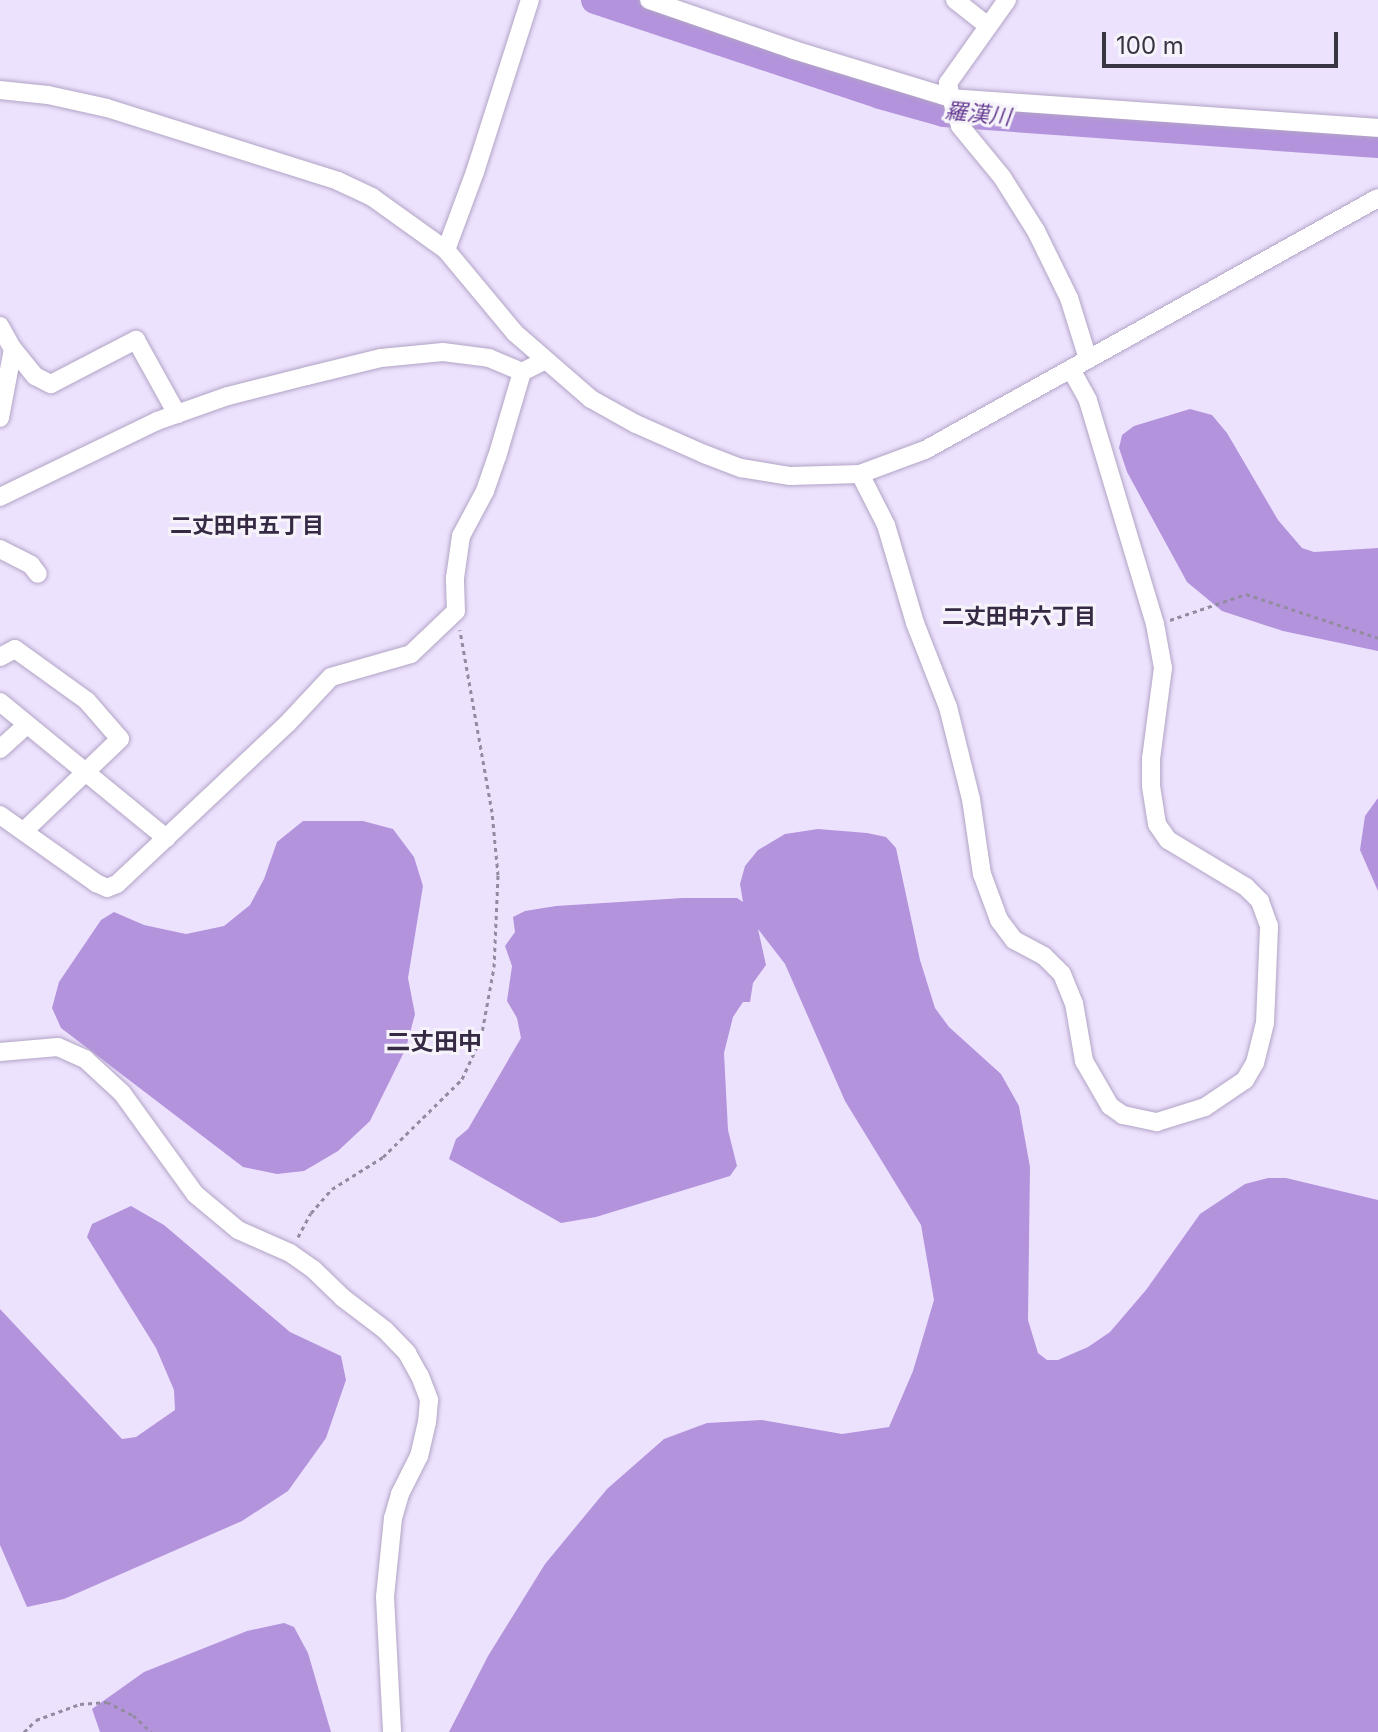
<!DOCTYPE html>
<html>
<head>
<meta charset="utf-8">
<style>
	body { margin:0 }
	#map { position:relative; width:1378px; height:1732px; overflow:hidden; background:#ede2fe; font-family:Inter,"Noto Sans JP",sans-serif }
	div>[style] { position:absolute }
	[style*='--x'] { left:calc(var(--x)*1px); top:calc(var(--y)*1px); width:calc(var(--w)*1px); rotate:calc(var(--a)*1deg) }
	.forest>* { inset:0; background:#b393dc }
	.river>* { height:28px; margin:-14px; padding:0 14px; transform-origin:14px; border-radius:14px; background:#b393dc }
	.path>* { height:3px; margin-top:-1.5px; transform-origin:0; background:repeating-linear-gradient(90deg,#938b9f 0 4px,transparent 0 8px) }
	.roads { filter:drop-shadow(0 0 2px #b2a4c5) drop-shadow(0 0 2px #b2a4c5) }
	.minor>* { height:18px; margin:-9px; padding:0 9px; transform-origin:9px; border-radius:9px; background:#fff }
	span { translate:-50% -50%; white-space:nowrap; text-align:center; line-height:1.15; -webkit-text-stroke:6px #f6f3fa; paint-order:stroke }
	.water-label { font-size:22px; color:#663c92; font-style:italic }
	.neighbourhood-label { font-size:22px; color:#352944; font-weight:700 }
	.quarter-label { font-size:24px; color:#352944; font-weight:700 }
	.scale { position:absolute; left:1102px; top:32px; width:236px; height:36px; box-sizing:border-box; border:4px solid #393441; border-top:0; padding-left:10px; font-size:24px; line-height:28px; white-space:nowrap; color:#393441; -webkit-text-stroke:6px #f6f3fa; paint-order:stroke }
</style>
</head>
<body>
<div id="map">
	<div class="forest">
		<i style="clip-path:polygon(1190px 409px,1212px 415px,1227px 433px,1278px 520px,1302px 548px,1314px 552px,1378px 548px,1378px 651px,1283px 631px,1222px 611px,1187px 582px,1127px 472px,1119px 448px,1122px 435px,1134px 426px)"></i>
		<i style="clip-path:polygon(1378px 798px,1378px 891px,1360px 850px,1365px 816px)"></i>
		<i style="clip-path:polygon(303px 821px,363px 821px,393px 829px,414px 857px,423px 886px,408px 978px,415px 1014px,406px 1048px,370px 1121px,338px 1151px,304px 1171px,277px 1174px,243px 1167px,61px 1028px,52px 1008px,59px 982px,101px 920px,114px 912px,144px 925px,186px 934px,224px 926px,250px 905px,264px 879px,277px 842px)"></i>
		<i style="clip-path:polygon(818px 829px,867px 833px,886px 837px,896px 848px,920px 960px,935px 1008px,949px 1027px,1001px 1074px,1019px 1106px,1030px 1167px,1028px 1320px,1038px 1353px,1047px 1360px,1058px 1360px,1088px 1347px,1110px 1332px,1146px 1290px,1200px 1214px,1245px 1184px,1268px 1178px,1286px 1178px,1378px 1200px,1378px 1732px,449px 1732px,488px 1656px,545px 1564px,607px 1489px,664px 1439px,707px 1423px,762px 1420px,842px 1434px,889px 1427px,913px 1371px,934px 1300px,921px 1225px,845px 1101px,785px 964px,758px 929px,766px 965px,753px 983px,750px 1002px,743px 1002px,733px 1017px,724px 1053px,728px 1130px,737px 1166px,730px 1176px,596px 1217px,561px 1223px,449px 1159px,456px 1139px,468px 1129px,521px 1038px,517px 1018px,507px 1001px,512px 966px,505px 946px,515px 932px,513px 917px,525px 911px,556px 906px,683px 898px,737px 898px,743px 902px,740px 884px,745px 866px,758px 850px,785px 834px)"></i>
		<i style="clip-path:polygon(131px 1206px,164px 1225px,290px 1332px,341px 1356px,346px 1380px,326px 1438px,288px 1491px,242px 1521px,64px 1599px,27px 1607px,0 1545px,0 1309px,122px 1439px,136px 1437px,175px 1410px,174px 1390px,156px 1348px,87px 1237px,92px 1224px)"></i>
		<i style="clip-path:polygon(284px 1623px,294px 1627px,308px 1653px,331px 1732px,100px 1732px,92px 1709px,144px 1672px,247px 1631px)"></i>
	</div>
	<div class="river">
		<i style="--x:595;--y:0;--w:300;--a:18.4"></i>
		<i style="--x:880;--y:95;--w:66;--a:15.7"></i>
		<i style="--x:944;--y:113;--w:435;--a:4.1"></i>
	</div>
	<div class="path">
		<i style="--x:1170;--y:620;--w:80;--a:-18.9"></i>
		<i style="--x:1246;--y:594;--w:139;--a:18.4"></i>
		<i style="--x:298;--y:1237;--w:27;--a:-62"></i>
		<i style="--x:311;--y:1213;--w:32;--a:-49"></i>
		<i style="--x:332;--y:1189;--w:60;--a:-32.1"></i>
		<i style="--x:383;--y:1157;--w:111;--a:-44.6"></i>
		<i style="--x:462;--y:1079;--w:45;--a:-65.1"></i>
		<i style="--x:481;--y:1038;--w:72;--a:-79.6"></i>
		<i style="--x:494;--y:967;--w:92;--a:-87.5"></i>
		<i style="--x:498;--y:875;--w:63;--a:-95.4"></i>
		<i style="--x:492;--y:812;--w:185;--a:-100"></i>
		<i style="--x:24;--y:1732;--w:17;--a:-45"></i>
		<i style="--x:36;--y:1720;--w:47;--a:-20"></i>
		<i style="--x:80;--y:1704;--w:27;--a:-4"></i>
		<i style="--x:107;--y:1702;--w:29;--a:27"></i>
		<i style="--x:133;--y:1715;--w:25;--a:43"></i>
	</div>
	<div class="roads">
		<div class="minor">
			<i style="--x:649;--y:0;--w:153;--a:19"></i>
			<i style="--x:794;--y:50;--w:164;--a:17"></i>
			<i style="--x:951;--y:98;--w:428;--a:4"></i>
			<i style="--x:955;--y:0;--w:42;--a:38.2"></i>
			<i style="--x:1007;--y:0;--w:102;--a:125.4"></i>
			<i style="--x:948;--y:83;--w:15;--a:79"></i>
			<i style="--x:951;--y:98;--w:29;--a:72"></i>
			<i style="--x:960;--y:126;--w:66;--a:50.5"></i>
			<i style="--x:1002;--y:177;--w:64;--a:57.8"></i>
			<i style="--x:1036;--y:231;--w:75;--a:63.8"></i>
			<i style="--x:1069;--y:298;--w:64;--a:72.7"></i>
			<i style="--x:0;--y:90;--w:48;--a:5.9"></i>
			<i style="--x:48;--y:95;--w:60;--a:12.4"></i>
			<i style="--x:107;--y:108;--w:242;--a:17.5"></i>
			<i style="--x:338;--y:181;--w:38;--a:25"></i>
			<i style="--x:372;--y:197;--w:91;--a:35.6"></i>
			<i style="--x:446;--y:250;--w:108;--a:50.3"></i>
			<i style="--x:515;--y:333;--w:101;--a:41"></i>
			<i style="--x:591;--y:399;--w:51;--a:29.1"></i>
			<i style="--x:636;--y:424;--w:74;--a:23.8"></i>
			<i style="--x:704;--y:454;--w:40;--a:21"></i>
			<i style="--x:741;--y:468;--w:50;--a:9.3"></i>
			<i style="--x:790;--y:476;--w:70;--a:-1.6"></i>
			<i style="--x:860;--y:474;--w:69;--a:-20.3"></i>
			<i style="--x:925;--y:450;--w:518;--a:-29.09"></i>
			<i style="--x:446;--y:250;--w:83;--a:-69.6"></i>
			<i style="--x:475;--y:172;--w:181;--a:-72.3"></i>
			<i style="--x:0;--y:326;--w:26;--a:61"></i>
			<i style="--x:13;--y:349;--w:70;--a:100.7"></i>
			<i style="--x:13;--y:349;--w:35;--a:51"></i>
			<i style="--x:35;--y:376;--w:18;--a:27"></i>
			<i style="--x:51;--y:384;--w:96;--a:-27.4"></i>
			<i style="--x:136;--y:340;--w:85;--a:61"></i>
			<i style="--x:860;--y:474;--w:57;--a:63"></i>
			<i style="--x:886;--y:525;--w:102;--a:73.5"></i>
			<i style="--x:915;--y:623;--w:90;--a:68.6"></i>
			<i style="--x:948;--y:707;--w:95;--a:76"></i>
			<i style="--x:971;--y:799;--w:76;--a:81.7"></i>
			<i style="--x:982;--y:874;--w:49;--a:69.7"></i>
			<i style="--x:999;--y:920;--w:25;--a:53"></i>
			<i style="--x:1014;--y:940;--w:34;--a:28"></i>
			<i style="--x:1044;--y:956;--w:25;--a:45"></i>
			<i style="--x:1062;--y:974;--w:31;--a:68"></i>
			<i style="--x:1074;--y:1003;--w:59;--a:80.2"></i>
			<i style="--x:1084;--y:1061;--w:52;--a:60"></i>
			<i style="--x:1110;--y:1106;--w:16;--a:35"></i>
			<i style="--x:1123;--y:1115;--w:35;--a:12"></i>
			<i style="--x:1157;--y:1122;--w:50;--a:-17.4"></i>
			<i style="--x:1205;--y:1107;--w:48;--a:-34"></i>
			<i style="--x:1245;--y:1080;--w:20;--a:-60"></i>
			<i style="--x:1255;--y:1063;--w:41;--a:-76"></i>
			<i style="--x:1265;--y:1023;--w:97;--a:-87.6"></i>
			<i style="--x:1269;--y:926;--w:27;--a:-110"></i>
			<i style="--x:1260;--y:901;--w:20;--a:-135"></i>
			<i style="--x:1246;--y:887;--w:91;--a:-148.9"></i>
			<i style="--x:1168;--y:840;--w:19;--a:-125"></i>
			<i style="--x:1157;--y:824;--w:39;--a:-99"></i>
			<i style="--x:1151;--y:785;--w:26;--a:-90"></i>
			<i style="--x:1151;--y:759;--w:92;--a:-82.5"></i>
			<i style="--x:1163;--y:668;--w:45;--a:-100.3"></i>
			<i style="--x:1155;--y:624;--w:234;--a:-106.7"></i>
			<i style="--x:1088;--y:400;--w:35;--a:-119"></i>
			<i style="--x:0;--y:497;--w:174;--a:-25.8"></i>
			<i style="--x:157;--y:421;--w:75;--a:-19.4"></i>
			<i style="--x:228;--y:396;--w:81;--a:-14.2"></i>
			<i style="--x:307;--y:376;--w:76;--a:-13.7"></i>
			<i style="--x:381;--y:358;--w:62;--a:-5.5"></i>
			<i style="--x:443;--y:352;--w:46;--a:7.4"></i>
			<i style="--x:489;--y:358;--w:36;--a:23"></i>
			<i style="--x:0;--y:549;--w:35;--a:27"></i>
			<i style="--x:31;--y:565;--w:11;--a:52"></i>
			<i style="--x:0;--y:657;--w:17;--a:-28"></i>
			<i style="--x:15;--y:649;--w:89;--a:35.8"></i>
			<i style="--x:87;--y:701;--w:50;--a:49"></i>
			<i style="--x:120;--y:739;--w:133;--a:136.2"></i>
			<i style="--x:0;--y:702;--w:215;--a:39.3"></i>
			<i style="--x:0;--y:749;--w:36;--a:-42"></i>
			<i style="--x:0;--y:815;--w:118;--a:35.3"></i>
			<i style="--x:96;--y:883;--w:12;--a:24"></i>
			<i style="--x:107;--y:888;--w:11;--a:-22"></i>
			<i style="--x:117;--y:884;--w:233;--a:-43.3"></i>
			<i style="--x:287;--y:724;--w:64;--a:-46.9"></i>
			<i style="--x:331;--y:677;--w:83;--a:-16"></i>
			<i style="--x:411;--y:654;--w:62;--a:-43.7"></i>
			<i style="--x:456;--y:611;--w:33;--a:-92"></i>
			<i style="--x:455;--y:578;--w:42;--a:-81.9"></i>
			<i style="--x:461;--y:536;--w:51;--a:-61.9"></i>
			<i style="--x:485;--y:491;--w:36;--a:-71"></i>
			<i style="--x:497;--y:457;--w:89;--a:-73.6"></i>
			<i style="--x:522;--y:372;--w:25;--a:-27"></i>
			<i style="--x:0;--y:1052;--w:58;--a:-4.9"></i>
			<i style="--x:58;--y:1047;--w:30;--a:24"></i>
			<i style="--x:85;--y:1059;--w:50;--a:42.6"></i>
			<i style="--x:122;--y:1093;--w:125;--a:54.1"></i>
			<i style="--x:195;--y:1194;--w:56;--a:39.9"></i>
			<i style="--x:238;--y:1230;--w:57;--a:23.9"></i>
			<i style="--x:290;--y:1253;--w:29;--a:35"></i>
			<i style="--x:314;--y:1270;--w:40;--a:44"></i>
			<i style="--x:343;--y:1298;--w:53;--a:37.3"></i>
			<i style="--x:385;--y:1330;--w:32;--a:46"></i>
			<i style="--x:407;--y:1353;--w:26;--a:61"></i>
			<i style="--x:420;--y:1376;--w:26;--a:69"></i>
			<i style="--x:429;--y:1400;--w:22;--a:95"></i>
			<i style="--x:427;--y:1422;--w:35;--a:103"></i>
			<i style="--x:419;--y:1456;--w:42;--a:116.6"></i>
			<i style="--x:400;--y:1494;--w:25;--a:106"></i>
			<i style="--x:393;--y:1518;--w:79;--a:95.8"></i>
			<i style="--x:385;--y:1597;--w:135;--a:87"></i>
		</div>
	</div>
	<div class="water-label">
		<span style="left:978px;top:114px;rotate:6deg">羅漢川</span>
	</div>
	<div class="neighbourhood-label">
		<span style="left:247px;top:526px">二丈田中五丁目</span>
		<span style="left:1019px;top:617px">二丈田中六丁目</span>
	</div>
	<div class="quarter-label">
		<span style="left:434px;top:1042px">二丈田中</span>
	</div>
	<div class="scale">100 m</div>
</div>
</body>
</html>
